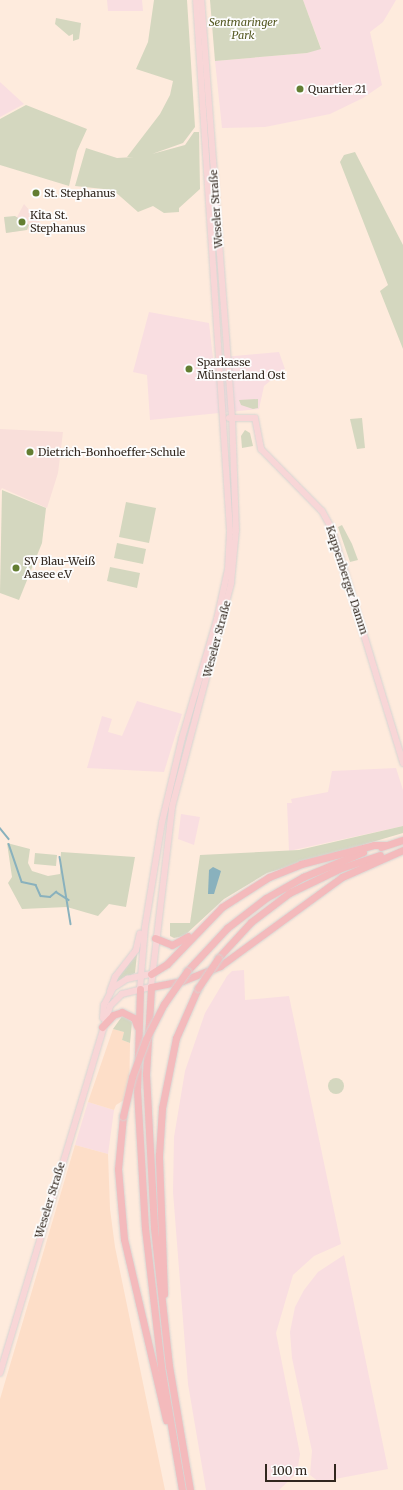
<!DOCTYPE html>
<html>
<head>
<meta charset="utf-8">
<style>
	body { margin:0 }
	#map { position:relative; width:403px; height:1490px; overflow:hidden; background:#feebdd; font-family:Merriweather,serif }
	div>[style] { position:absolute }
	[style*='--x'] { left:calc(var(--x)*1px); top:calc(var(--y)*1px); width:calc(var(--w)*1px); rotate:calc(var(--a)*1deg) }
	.commercial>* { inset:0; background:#f9dee1 }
	.built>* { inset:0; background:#fddec8 }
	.education>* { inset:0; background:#f9dfda }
	.green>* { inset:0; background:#d4d7bf }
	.round { border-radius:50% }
	.water>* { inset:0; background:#89b1bd }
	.stream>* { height:1.5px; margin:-0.75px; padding:0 0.75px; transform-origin:0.75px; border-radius:0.75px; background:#89b1bd }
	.roads { filter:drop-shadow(0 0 1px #d6d4d2) drop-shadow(0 0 1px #d6d4d2) }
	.major>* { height:6px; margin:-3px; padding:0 3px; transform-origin:3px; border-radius:3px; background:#f8d6d7 }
	.highway>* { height:7px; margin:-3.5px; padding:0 3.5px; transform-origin:3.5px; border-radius:3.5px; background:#f4babc }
	.bridges { filter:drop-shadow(0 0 1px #d6d4d2) drop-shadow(0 0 1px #d6d4d2) }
	.highway-bridge>* { height:7px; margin:-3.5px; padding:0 3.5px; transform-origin:3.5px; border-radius:3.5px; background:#f4babc }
	.dots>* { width:11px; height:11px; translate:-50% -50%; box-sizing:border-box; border:2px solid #fdfdfd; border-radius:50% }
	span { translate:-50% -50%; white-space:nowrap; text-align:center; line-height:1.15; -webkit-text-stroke:3.5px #fdfdfd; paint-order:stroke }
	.park-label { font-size:11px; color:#555923; font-style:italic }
	.poi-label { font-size:11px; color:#32271e }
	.left { translate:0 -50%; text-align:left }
	.street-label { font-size:11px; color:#32271e }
	.scale { position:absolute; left:265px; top:1464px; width:71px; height:18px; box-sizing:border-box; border:2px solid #32271e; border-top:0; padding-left:5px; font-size:12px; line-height:14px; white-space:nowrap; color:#32271e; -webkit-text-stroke:3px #fdfdfd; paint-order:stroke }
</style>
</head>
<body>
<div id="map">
	<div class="commercial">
		<i style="clip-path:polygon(107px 0,142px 0,143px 11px,108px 11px)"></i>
		<i style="clip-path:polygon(303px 0,396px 0,383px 22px,370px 32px,382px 85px,363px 98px,330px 114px,265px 127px,222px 128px,215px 61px,307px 53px,321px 48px)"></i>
		<i style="clip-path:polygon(0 82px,24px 104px,0 117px)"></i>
		<i style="clip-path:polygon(149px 312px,209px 323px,213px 358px,279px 352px,285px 369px,264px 386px,259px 409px,150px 420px,147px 375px,133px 372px)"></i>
		<i style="clip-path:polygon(137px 701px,182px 714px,164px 772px,87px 768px,102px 716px,112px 719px,108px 732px,122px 736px)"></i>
		<i style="clip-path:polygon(396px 768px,403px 790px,403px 826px,289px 851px,287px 803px,292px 803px,291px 799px,328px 792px,332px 771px)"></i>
		<i style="clip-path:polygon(181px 814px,200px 817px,194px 845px,178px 839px)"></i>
		<i style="clip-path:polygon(244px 970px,245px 1000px,289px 996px,341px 1244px,314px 1256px,293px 1275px,276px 1333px,300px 1454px,297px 1473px,279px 1490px,206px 1490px,188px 1384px,173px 1192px,174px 1137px,185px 1071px,205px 1013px,227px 976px,232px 971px)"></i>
		<i style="clip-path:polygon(88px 1102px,114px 1110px,108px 1154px,75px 1145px)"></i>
		<i style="clip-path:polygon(344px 1255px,388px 1469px,319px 1482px,310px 1475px,312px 1451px,292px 1358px,290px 1332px,295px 1307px,304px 1290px,318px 1272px)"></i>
	</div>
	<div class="built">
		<i style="clip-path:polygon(113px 1029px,124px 1032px,122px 1040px,130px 1043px,129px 1097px,116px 1105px,114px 1110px,88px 1102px)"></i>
		<i style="clip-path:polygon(75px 1145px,108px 1154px,110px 1209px,115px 1247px,165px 1490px,0 1490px,0 1399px)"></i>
	</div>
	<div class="education">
		<i style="clip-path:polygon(24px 204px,44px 227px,6px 233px,4px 217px,17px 217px)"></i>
		<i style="clip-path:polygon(0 429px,63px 432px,58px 473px,47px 508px,2px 488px,0 491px)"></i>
	</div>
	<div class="green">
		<i style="clip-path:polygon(154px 0,187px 0,195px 127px,183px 143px,152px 154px,185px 145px,194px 132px,199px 132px,200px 189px,179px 208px,179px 212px,164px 213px,153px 206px,138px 212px,113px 190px,75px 186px,86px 148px,117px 158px,134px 157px,127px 157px,160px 114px,170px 95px,173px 81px,136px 69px,148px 42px)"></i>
		<i style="clip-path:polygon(210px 0,303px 0,321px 49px,307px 53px,215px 61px)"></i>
		<i style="clip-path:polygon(56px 18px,81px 23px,79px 39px,73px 41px,73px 34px,69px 36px,55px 24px)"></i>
		<i style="clip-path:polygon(26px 105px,87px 129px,77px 151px,69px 186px,0 165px,0 119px)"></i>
		<i style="clip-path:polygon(355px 152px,403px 245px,403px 349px,380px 291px,388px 285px,340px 162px,344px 155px)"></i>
		<i style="clip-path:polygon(15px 216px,29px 225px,27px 230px,6px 233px,4px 217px)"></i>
		<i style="clip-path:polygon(258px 399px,258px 408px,253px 409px,241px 405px,239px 400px)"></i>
		<i style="clip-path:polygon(362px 418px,365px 448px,357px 449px,350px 419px)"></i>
		<i style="clip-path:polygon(245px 430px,250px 433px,253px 446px,242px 448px,241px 436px)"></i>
		<i style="clip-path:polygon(2px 490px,46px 508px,42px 543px,19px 600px,0 593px)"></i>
		<i style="clip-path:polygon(126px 502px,156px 508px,149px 543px,119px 537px)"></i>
		<i style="clip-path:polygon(342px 525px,352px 544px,358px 560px,350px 562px,338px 527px)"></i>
		<i style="clip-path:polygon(117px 543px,146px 549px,143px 564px,114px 558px)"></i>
		<i style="clip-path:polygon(110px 567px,140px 573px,137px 588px,107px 581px)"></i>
		<i style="clip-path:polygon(403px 826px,403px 833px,267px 873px,224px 899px,184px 936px,174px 938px,170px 936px,170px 923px,190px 923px,200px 855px,299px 850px)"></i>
		<i style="clip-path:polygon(7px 843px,30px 849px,28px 863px,32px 871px,48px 876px,60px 874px,61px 852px,135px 857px,126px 907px,109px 904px,98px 916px,67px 907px,22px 909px,8px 883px,12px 877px)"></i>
		<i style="clip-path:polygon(35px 853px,57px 855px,56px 866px,34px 864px)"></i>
		<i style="clip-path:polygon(137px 954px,135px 973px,115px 983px,124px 969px)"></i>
		<i style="clip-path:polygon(123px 1015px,132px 1022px,130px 1043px,122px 1040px,124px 1032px,113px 1029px)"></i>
		<i class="round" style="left:328px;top:1078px;width:16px;height:16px"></i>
	</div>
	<div class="water">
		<i style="clip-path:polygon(213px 867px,221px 871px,214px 894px,208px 894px,209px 870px)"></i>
	</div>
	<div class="stream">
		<i style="--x:0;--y:828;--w:14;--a:51"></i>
		<i style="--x:9;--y:844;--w:40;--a:71.1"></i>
		<i style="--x:22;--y:882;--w:14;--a:12"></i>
		<i style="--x:36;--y:885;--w:12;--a:66"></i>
		<i style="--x:41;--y:896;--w:9;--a:6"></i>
		<i style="--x:50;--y:897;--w:8;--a:-40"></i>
		<i style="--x:56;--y:892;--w:15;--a:32"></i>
		<i style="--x:60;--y:857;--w:68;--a:80.7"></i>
	</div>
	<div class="roads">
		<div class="major">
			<i style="--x:229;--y:418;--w:26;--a:0"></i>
			<i style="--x:255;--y:418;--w:32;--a:79"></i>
			<i style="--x:261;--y:449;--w:87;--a:45.5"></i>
			<i style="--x:322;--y:511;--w:18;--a:61"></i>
			<i style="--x:331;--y:527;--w:247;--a:73"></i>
			<i style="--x:140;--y:989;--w:62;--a:-85.4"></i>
			<i style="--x:145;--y:927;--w:106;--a:-80.8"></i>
			<i style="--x:162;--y:822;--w:86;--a:-76.6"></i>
			<i style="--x:182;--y:738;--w:124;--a:-73.6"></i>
			<i style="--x:217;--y:619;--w:51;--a:-77.6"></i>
			<i style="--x:228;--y:569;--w:38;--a:-87"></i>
			<i style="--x:230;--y:531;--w:532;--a:-93.66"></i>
			<i style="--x:110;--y:991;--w:15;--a:-70"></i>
			<i style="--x:115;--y:977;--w:34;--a:-52"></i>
			<i style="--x:136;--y:950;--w:17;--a:-77"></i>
			<i style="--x:103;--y:1018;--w:13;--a:-86"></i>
			<i style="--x:104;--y:1005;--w:19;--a:-62"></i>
			<i style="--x:113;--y:988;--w:17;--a:-33"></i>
			<i style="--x:127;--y:979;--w:25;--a:-12"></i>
			<i style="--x:0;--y:1373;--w:383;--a:-73.3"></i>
			<i style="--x:110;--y:1006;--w:17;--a:-45"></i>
			<i style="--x:122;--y:994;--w:30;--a:-14"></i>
			<i style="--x:151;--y:987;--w:181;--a:-83.3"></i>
			<i style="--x:172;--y:807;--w:232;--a:-75.2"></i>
			<i style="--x:231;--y:583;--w:53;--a:-84.6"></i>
			<i style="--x:236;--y:530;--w:112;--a:-92"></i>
			<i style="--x:232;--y:418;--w:419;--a:-94.2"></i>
		</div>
		<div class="highway">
			<i style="--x:381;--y:847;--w:23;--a:-18"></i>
			<i style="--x:155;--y:938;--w:18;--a:22"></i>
			<i style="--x:172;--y:945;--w:18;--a:-29"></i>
			<i style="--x:218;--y:958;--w:49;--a:-47.5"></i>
			<i style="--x:251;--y:922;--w:48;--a:-37.3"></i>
			<i style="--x:289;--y:893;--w:58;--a:-25.7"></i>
			<i style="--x:341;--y:868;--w:41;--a:-18.4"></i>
			<i style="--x:187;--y:971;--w:59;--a:-47.1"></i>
			<i style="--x:227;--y:928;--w:49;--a:-37.6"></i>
			<i style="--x:266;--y:898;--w:43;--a:-29.6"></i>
			<i style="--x:303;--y:877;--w:65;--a:-22.6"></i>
			<i style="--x:151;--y:974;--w:19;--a:-32"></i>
			<i style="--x:167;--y:964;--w:79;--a:-46"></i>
			<i style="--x:222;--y:907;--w:56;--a:-32.6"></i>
			<i style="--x:269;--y:877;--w:35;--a:-22"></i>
			<i style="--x:301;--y:864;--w:75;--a:-14.6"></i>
			<i style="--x:374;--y:845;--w:12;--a:0"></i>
			<i style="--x:140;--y:989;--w:101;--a:91.7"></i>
			<i style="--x:137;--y:1090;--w:138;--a:86.7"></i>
			<i style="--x:145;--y:1228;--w:140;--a:83.4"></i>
			<i style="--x:161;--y:1367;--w:125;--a:80.3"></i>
			<i style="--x:102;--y:1027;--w:16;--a:-47"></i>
			<i style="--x:113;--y:1015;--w:9;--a:-18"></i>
			<i style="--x:122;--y:1012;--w:13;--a:27"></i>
			<i style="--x:134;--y:1018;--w:9;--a:69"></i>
			<i style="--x:123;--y:1116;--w:53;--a:95.4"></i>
			<i style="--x:118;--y:1169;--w:70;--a:85.1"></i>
			<i style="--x:124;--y:1239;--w:186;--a:76.9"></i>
			<i style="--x:164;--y:1294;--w:139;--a:-92.1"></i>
			<i style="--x:159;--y:1155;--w:47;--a:-86.3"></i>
			<i style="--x:162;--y:1108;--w:71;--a:-78.7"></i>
			<i style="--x:176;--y:1038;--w:55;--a:-66.3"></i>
			<i style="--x:190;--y:1490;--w:126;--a:-99.6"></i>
			<i style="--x:169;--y:1366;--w:140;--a:-96.2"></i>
			<i style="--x:154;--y:1227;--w:153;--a:-93"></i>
			<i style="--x:146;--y:1074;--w:87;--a:-86.7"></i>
			<i style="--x:151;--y:987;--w:32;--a:-11"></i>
			<i style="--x:182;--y:981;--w:41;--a:-21.5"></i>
			<i style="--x:220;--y:966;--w:151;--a:-36.1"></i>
			<i style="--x:342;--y:877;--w:67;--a:-23.9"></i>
		</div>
	</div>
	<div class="bridges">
		<div class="highway-bridge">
			<i style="--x:198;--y:988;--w:36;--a:-56"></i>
			<i style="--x:123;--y:1116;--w:40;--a:-77"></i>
			<i style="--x:132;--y:1077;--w:40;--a:-69.8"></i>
			<i style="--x:146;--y:1039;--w:39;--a:-63"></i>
			<i style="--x:164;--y:1004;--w:40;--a:-55.1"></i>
		</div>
	</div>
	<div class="dots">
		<i style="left:300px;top:89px;background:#637e32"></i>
		<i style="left:36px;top:193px;background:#637e32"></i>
		<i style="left:22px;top:222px;background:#637e32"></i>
		<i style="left:189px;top:369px;background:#637e32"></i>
		<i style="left:30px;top:452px;background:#637e32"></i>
		<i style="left:16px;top:568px;background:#637e32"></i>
	</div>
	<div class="park-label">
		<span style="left:243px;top:29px">Sentmaringer<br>Park</span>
	</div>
	<div class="poi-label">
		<span class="left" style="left:308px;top:89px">Quartier 21</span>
		<span class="left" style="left:44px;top:193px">St. Stephanus</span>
		<span class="left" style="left:30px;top:222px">Kita St.<br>Stephanus</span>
		<span class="left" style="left:197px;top:369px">Sparkasse<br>Münsterland Ost</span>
		<span class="left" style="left:38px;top:452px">Dietrich-Bonhoeffer-Schule</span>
		<span class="left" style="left:24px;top:568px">SV Blau-Weiß<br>Aasee e.V</span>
	</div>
	<div class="street-label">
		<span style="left:216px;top:209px;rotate:-94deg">Weseler Straße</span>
		<span style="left:347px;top:580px;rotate:72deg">Kappenberger Damm</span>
		<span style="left:217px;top:639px;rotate:-75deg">Weseler Straße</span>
		<span style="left:50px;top:1200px;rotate:-73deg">Weseler Straße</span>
	</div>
	<div class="scale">100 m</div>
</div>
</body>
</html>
